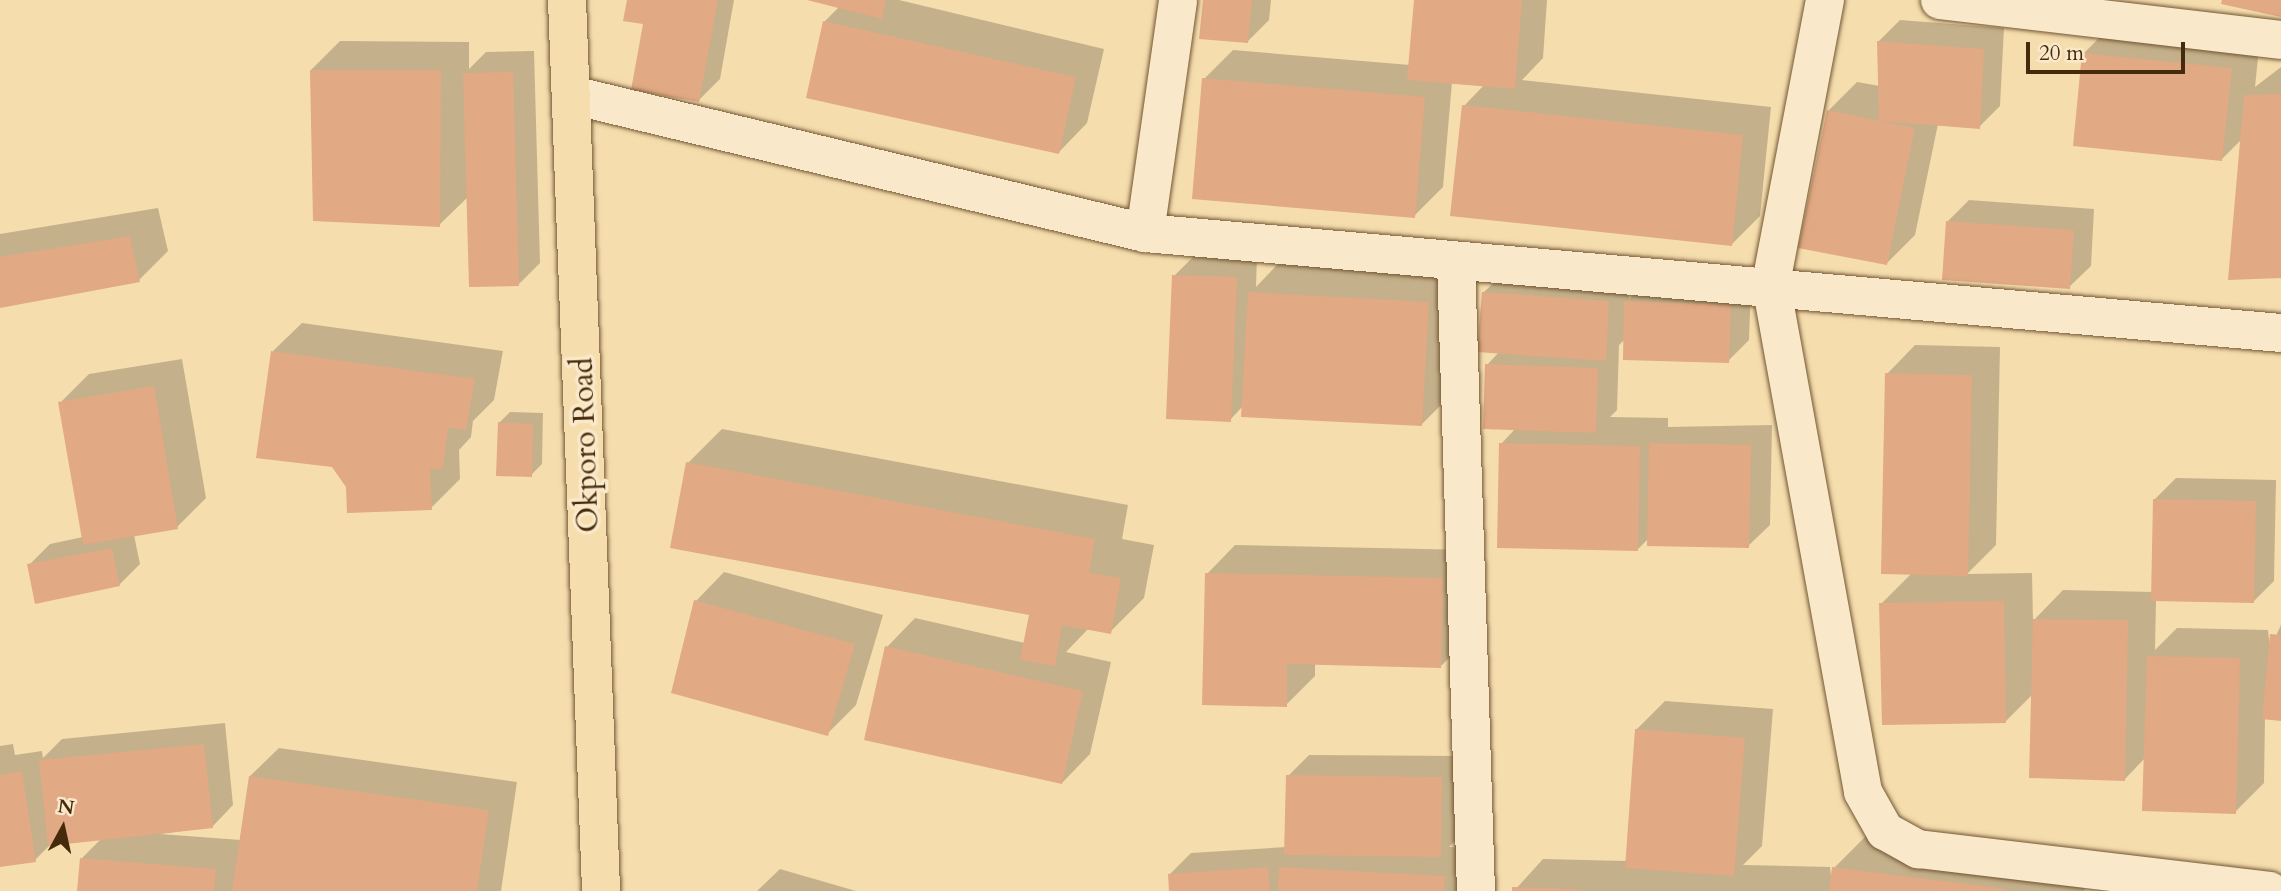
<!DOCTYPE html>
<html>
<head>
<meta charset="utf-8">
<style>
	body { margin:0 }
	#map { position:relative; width:2281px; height:891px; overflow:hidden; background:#f6ddad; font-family:Cardo,serif }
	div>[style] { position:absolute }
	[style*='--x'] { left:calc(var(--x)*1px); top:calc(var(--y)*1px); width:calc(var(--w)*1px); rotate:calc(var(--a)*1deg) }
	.shadow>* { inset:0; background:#0003 }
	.building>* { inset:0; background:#e1a984 }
	.roads { filter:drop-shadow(0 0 2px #725734) drop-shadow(0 0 2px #725734) }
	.minor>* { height:38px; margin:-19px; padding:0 19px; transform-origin:19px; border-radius:19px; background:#f9e9ca }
	.major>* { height:38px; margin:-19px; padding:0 19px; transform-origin:19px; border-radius:19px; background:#f6ddad }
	span { translate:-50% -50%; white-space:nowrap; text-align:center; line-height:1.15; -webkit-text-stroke:7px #f9e9ca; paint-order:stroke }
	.street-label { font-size:30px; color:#462a0c }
	.north { position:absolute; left:28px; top:793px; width:70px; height:70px; -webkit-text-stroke:5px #f9e9ca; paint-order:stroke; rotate:8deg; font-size:19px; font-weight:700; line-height:28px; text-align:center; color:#462a0c }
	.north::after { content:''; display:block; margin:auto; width:24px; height:32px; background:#462a0c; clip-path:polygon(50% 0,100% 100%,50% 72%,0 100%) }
	.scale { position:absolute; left:2026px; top:42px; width:159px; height:32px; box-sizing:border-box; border:4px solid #462a0c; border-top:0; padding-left:9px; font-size:21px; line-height:24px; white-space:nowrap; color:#462a0c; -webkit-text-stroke:5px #f9e9ca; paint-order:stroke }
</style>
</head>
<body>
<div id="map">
	<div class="shadow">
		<i style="clip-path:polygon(629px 0,734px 0,720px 79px,699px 100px)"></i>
		<i style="clip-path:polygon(810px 0,899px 0,1104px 49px,1087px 123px,1059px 152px,824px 22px,839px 7px)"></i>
		<i style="clip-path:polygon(1205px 0,1271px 0,1269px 20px,1248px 41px)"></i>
		<i style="clip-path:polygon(1415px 0,1547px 0,1543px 58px,1522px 80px,1771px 107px,1760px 216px,1731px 245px,1464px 106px,1484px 85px,1452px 82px,1443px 187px,1414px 216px,1204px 79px,1233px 50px,1410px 65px)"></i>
		<i style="clip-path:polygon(1900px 20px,2004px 28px,2000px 106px,1979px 127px,1938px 124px,1915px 235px,1886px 264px,1828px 111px,1857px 82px,1880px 86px,1879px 41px)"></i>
		<i style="clip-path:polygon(2112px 25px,2260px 39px,2255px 87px,2281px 67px,2281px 276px,2242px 139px,2222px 159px,2084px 53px)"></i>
		<i style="clip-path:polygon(340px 41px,469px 42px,469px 69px,486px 52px,534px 51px,540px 263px,519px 284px,469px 196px,439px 225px,311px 70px)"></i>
		<i style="clip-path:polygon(1969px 200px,2094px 209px,2091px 266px,2069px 287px,1948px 221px)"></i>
		<i style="clip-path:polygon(158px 208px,168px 251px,139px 280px,0 306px,0 234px)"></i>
		<i style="clip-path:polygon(1195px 255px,1257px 256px,1256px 287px,1278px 264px,1457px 274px,1450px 396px,1421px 425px,1243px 406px,1230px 420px,1174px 276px)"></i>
		<i style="clip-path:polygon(1505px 272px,1630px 280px,1629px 299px,1647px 281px,1751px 284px,1749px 340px,1728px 361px,1625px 339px,1619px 345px,1617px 410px,1610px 417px,1668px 418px,1668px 427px,1772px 425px,1770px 525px,1748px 546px,1649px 538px,1638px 549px,1501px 444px,1516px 428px,1487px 365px,1500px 351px,1483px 293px)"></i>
		<i style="clip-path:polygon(302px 323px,503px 351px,494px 400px,473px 421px,471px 437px,459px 450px,460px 479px,431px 508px,348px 486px,333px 466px,273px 351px)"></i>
		<i style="clip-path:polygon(1915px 345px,2000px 347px,1996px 545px,1967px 574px,2032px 573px,2033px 621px,2063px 590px,2153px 592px,2154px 500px,2176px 478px,2276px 480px,2274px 581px,2253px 602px,2156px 600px,2155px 650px,2177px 628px,2268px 630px,2270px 649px,2281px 625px,2281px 719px,2265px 718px,2264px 783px,2235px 812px,2145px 758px,2124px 780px,2033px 694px,2006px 721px,1881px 604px,1912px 573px,1887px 374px)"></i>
		<i style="clip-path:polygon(182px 359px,206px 498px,177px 527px,134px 535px,140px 564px,119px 585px,29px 565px,50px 544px,83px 537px,60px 403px,89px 374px)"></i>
		<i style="clip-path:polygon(510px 412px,543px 413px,542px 464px,531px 475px,499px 423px)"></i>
		<i style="clip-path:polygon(722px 429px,1128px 505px,1122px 539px,1154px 545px,1144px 598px,1110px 632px,1089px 628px,1066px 652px,1111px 662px,1090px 754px,1062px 783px,887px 647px,915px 618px,1025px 643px,1031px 613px,688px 463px)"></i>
		<i style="clip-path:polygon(1235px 545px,1471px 550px,1470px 637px,1441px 666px,1315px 663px,1315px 676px,1286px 705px,1207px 574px)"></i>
		<i style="clip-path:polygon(724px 572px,883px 615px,856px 705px,827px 734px,696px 601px)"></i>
		<i style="clip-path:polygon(1665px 701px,1773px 709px,1762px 846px,1743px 865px,1830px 867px,1832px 885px,1834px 868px,1868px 834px,2088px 862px,2084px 891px,1514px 891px,1543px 859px,1627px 861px,1636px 730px)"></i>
		<i style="clip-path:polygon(225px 723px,233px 805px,212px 827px,160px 834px,241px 840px,250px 776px,279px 748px,517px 782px,501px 891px,78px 891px,81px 859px,102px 838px,51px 844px,35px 860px,0 866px,0 746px,13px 744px,15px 755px,42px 751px,43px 758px,62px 739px)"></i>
		<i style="clip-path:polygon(1309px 755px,1463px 756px,1462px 834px,1449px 847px,1473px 848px,1471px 891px,1171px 891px,1170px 874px,1191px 853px,1286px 847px,1288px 776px)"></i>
		<i style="clip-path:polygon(780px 869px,856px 891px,757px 891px)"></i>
	</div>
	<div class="building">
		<i style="clip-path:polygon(627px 0,718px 0,699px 102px,631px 90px,643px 24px,623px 21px)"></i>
		<i style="clip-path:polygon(807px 0,886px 0,882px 19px)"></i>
		<i style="clip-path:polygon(1203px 0,1252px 0,1248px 43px,1199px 39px)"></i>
		<i style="clip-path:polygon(1414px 0,1522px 0,1515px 89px,1407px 80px)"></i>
		<i style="clip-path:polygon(2222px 0,2281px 0,2281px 17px,2221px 4px)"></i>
		<i style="clip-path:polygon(823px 21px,1076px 77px,1059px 154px,806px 98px)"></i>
		<i style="clip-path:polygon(1877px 41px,1984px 49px,1980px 129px,1879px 121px)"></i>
		<i style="clip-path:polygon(2082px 53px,2232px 68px,2222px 161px,2073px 146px)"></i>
		<i style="clip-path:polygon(310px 70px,441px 70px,440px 227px,313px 221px)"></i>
		<i style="clip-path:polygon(513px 72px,519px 286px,469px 287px,463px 73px)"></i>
		<i style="clip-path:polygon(1202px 78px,1425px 97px,1415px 218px,1192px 199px)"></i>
		<i style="clip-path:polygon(2281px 94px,2281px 278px,2228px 280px,2244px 95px)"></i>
		<i style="clip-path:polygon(1462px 105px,1743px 135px,1732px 246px,1450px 216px)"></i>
		<i style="clip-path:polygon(1827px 110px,1915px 128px,1887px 265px,1798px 248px)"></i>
		<i style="clip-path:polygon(1946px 221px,2074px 230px,2070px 289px,1942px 280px)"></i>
		<i style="clip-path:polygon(130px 236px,140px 282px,0 308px,0 257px)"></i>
		<i style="clip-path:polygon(1172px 275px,1237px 277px,1231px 422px,1166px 419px)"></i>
		<i style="clip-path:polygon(1248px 292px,1429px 302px,1422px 426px,1241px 417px)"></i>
		<i style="clip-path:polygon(1482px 292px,1609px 301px,1606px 361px,1477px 352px)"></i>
		<i style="clip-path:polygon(1624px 301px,1731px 305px,1729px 363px,1623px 360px)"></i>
		<i style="clip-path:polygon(271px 351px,475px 379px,466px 430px,448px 428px,443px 468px,430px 470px,432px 510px,347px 513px,346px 487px,332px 467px,256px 458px)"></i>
		<i style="clip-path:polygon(1485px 364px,1598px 368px,1596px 433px,1483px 429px)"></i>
		<i style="clip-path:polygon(1885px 373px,1972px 375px,1968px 576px,1881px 574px)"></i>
		<i style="clip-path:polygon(154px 386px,178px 529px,83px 545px,58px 402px)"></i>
		<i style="clip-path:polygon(498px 422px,533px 424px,532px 477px,496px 476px)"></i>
		<i style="clip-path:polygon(1499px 443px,1640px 446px,1638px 551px,1497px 548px)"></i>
		<i style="clip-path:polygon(1649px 443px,1751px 445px,1749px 548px,1647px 546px)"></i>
		<i style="clip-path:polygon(686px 462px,1095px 539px,1089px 573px,1121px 578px,1111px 634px,1062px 625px,1055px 666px,1020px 660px,1029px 615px,670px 548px)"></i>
		<i style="clip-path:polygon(2153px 499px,2256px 501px,2254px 603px,2151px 601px)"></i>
		<i style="clip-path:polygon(112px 548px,120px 586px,35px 604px,27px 564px)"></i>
		<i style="clip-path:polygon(1205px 573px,1443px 578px,1441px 668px,1287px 664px,1287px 707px,1202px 705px)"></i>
		<i style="clip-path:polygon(694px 600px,855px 644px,828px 736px,671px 693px)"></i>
		<i style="clip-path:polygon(2004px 601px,2006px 723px,1882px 725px,1879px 603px)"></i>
		<i style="clip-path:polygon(2033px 619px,2128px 620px,2125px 781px,2029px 778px)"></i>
		<i style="clip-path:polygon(2270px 634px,2281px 635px,2281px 721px,2262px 719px)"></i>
		<i style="clip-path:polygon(885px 646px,1083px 691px,1062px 784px,864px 740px)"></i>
		<i style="clip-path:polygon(2147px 656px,2240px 658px,2236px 814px,2142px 811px)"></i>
		<i style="clip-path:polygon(1635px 729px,1745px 738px,1734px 876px,1625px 868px)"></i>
		<i style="clip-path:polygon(204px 744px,213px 828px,48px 846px,39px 760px)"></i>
		<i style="clip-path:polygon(22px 771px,36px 862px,0 867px,0 775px)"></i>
		<i style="clip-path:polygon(1286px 775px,1442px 777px,1441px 857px,1284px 855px)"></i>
		<i style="clip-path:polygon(249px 776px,489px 810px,477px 891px,232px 891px)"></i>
		<i style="clip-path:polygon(80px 858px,216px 869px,214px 891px,77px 891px)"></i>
		<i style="clip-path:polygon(1268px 867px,1270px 891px,1169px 891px,1168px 874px)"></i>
		<i style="clip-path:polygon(1279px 867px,1445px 876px,1444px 891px,1278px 891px)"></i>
		<i style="clip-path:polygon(1832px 867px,2006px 889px,2006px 891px,1829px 891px)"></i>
		<i style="clip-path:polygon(1512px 887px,1578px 889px,1578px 891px,1512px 891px)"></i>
	</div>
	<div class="roads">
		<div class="minor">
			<i style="--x:1825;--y:0;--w:289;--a:100.8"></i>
			<i style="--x:1771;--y:284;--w:516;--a:79.73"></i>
			<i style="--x:1863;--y:792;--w:45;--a:60.6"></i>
			<i style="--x:1885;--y:831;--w:38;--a:29"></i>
			<i style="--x:1918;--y:849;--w:354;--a:6.8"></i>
			<i style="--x:1940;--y:0;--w:343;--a:6.7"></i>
			<i style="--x:572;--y:95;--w:589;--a:13.54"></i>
			<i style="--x:1145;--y:233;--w:1140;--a:5.03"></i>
			<i style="--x:1145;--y:233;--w:235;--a:-81.9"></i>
			<i style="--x:1456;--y:262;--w:629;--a:88.18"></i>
		</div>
		<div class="major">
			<i style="--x:567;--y:0;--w:892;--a:87.81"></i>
		</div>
	</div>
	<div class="street-label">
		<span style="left:586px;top:445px;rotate:-92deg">Okporo Road</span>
	</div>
	<div class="north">N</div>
	<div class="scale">20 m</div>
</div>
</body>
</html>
